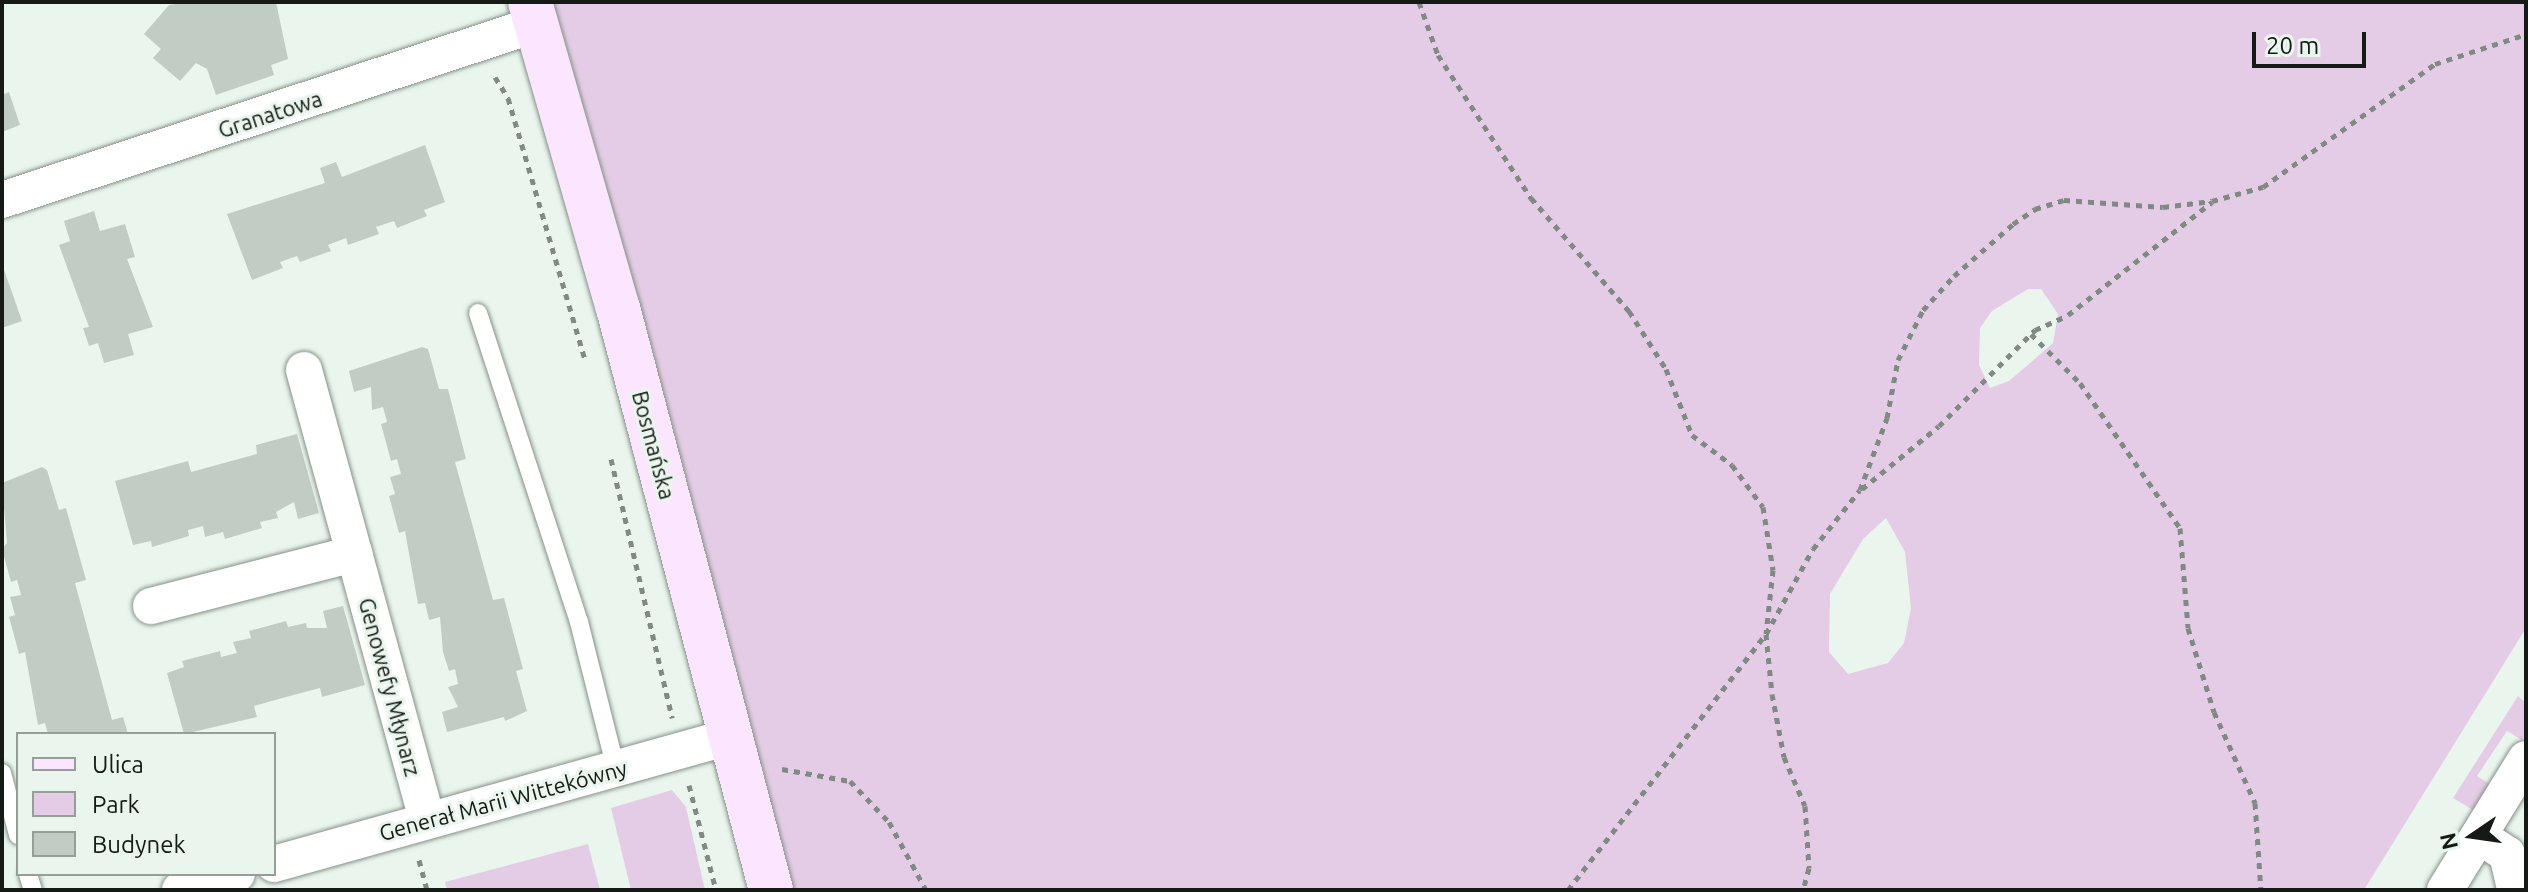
<!DOCTYPE html>
<html>
<head>
<meta charset="utf-8">
<style>
	body { margin:0 }
	#map { position:relative; width:2528px; height:892px; overflow:hidden; background:#eaf6ed; font-family:Ubuntu,sans-serif }
	div>[style] { position:absolute }
	[style*='--x'] { left:calc(var(--x)*1px); top:calc(var(--y)*1px); width:calc(var(--w)*1px); rotate:calc(var(--a)*1deg) }
	.green>* { inset:0; background:#e5cce6 }
	.building>* { inset:0; background:#c1cdc4 }
	.path>* { height:5px; margin-top:-2.5px; transform-origin:0; background:repeating-linear-gradient(90deg,#808983 0 6px,transparent 0 12px) }
	.roads { filter:drop-shadow(0 0 2px #859189) drop-shadow(0 0 2px #859189) }
	.lane>* { height:18px; margin:-9px; padding:0 9px; transform-origin:9px; border-radius:9px; background:#fff }
	.street>* { height:36px; margin:-18px; padding:0 18px; transform-origin:18px; border-radius:18px; background:#fff }
	.secondary>* { height:44px; margin:-22px; padding:0 22px; transform-origin:22px; border-radius:22px; background:#fce5fe }
	span { translate:-50% -50%; white-space:nowrap; text-align:center; line-height:1.15; -webkit-text-stroke:6px #eaf6ed; paint-order:stroke }
	.street-label { font-size:22px; color:#151a17 }
	.frame { position:absolute; inset:0; border:4px solid #151a17; pointer-events:none }
	.legend { position:absolute; left:16px; top:732px; width:260px; height:144px; box-sizing:border-box; background:#eaf6ed; border:2px solid #959e97; margin:0; padding:10px 14px; list-style:none; font-size:24px; color:#151a17 }
	.legend li { display:flex; align-items:center; gap:16px; height:40px }
	.legend b { width:40px; border:2px solid #959e97 }
	.north { position:absolute; left:2432px; top:796px; width:80px; height:80px; -webkit-text-stroke:6px #eaf6ed; paint-order:stroke; rotate:257deg; font-size:22px; font-weight:700; line-height:32px; text-align:center; color:#151a17 }
	.north::after { content:''; display:block; margin:auto; width:28px; height:36px; background:#151a17; clip-path:polygon(50% 0,100% 100%,50% 72%,0 100%) }
	.scale { position:absolute; left:2252px; top:32px; width:114px; height:36px; box-sizing:border-box; border:4px solid #151a17; border-top:0; padding-left:10px; font-size:24px; line-height:28px; white-space:nowrap; color:#151a17; -webkit-text-stroke:6px #eaf6ed; paint-order:stroke }
</style>
</head>
<body>
<div id="map">
	<div class="green">
		<i style="clip-path:polygon(evenodd,545px 2px,2526px 2px,2526px 628px,2364px 890px,782px 890px,545px 2px,2028px 289px,2041px 289px,2058px 314px,2053px 343px,2009px 381px,1990px 388px,1979px 365px,1980px 328px,1992px 311px,2028px 289px,545px 2px,1886px 518px,1905px 552px,1911px 608px,1904px 643px,1888px 663px,1848px 674px,1829px 652px,1830px 594px,1863px 539px,1886px 518px)"></i>
		<i style="clip-path:polygon(2518px 696px,2526px 703px,2526px 734px,2522px 740px,2507px 731px,2477px 776px,2493px 786px,2473px 810px,2453px 798px)"></i>
		<i style="clip-path:polygon(672px 790px,686px 807px,705px 890px,631px 890px,611px 808px)"></i>
		<i style="clip-path:polygon(588px 844px,600px 890px,447px 890px,445px 882px)"></i>
	</div>
	<div class="building">
		<i style="clip-path:polygon(187px 2px,276px 2px,288px 59px,271px 65px,274px 75px,216px 95px,207px 69px,196px 63px,180px 81px,153px 58px,161px 49px,144px 34px,169px 5px)"></i>
		<i style="clip-path:polygon(9px 92px,20px 125px,2px 132px,2px 95px)"></i>
		<i style="clip-path:polygon(425px 145px,445px 202px,424px 210px,427px 216px,397px 228px,394px 221px,376px 227px,379px 234px,348px 245px,346px 238px,328px 245px,331px 251px,300px 262px,297px 256px,280px 262px,283px 268px,252px 280px,227px 214px,325px 183px,320px 168px,336px 162px,342px 177px)"></i>
		<i style="clip-path:polygon(94px 211px,100px 231px,125px 224px,135px 257px,127px 259px,153px 327px,128px 334px,134px 355px,104px 363px,98px 343px,89px 346px,83px 328px,89px 327px,59px 245px,70px 241px,64px 221px)"></i>
		<i style="clip-path:polygon(2px 264px,22px 321px,2px 328px)"></i>
		<i style="clip-path:polygon(422px 347px,428px 349px,439px 389px,448px 389px,466px 459px,455px 462px,493px 600px,504px 598px,523px 669px,516px 671px,527px 711px,505px 721px,504px 717px,447px 732px,442px 712px,458px 707px,448px 687px,458px 684px,455px 669px,449px 671px,443px 652px,440px 617px,429px 620px,425px 603px,418px 604px,405px 531px,399px 533px,389px 496px,395px 494px,390px 477px,401px 474px,397px 459px,391px 461px,381px 424px,387px 422px,383px 407px,372px 410px,371px 387px,354px 392px,349px 371px)"></i>
		<i style="clip-path:polygon(297px 434px,319px 513px,298px 519px,294px 502px,276px 512px,278px 518px,260px 522px,262px 528px,225px 539px,223px 532px,205px 537px,203px 526px,188px 530px,189px 536px,152px 547px,151px 541px,133px 545px,115px 481px,188px 461px,191px 472px,257px 454px,256px 445px)"></i>
		<i style="clip-path:polygon(42px 467px,47px 470px,59px 510px,66px 508px,86px 580px,75px 583px,84px 616px,112px 720px,123px 717px,128px 734px,48px 734px,45px 723px,38px 725px,25px 652px,19px 654px,9px 617px,15px 615px,10px 597px,21px 595px,17px 580px,11px 582px,2px 549px,7px 543px,2px 483px)"></i>
		<i style="clip-path:polygon(343px 606px,365px 685px,322px 697px,320px 688px,286px 697px,254px 706px,257px 717px,184px 734px,167px 673px,184px 667px,182px 661px,220px 651px,221px 657px,237px 653px,233px 642px,251px 638px,249px 631px,286px 621px,288px 627px,306px 623px,307px 628px,327px 628px,323px 611px)"></i>
	</div>
	<div class="path">
		<i style="--x:1419;--y:2;--w:56;--a:70.3"></i>
		<i style="--x:1438;--y:55;--w:171;--a:57"></i>
		<i style="--x:1531;--y:198;--w:150;--a:49.1"></i>
		<i style="--x:1629;--y:311;--w:69;--a:57.5"></i>
		<i style="--x:1666;--y:369;--w:71;--a:68.5"></i>
		<i style="--x:1692;--y:435;--w:50;--a:36.9"></i>
		<i style="--x:1732;--y:465;--w:52;--a:53.6"></i>
		<i style="--x:1763;--y:507;--w:64;--a:81"></i>
		<i style="--x:1773;--y:570;--w:64;--a:96.2"></i>
		<i style="--x:1766;--y:634;--w:60;--a:84.3"></i>
		<i style="--x:1772;--y:694;--w:64;--a:79.2"></i>
		<i style="--x:1784;--y:757;--w:53;--a:66.8"></i>
		<i style="--x:1805;--y:806;--w:62;--a:86.3"></i>
		<i style="--x:1809;--y:868;--w:23;--a:105"></i>
		<i style="--x:495;--y:77;--w:25;--a:58"></i>
		<i style="--x:508;--y:98;--w:273;--a:73.6"></i>
		<i style="--x:2031;--y:334;--w:69;--a:45"></i>
		<i style="--x:2080;--y:383;--w:176;--a:55.4"></i>
		<i style="--x:2180;--y:528;--w:100;--a:85.4"></i>
		<i style="--x:2188;--y:628;--w:88;--a:72.8"></i>
		<i style="--x:2214;--y:712;--w:100;--a:65.7"></i>
		<i style="--x:2255;--y:803;--w:87;--a:86.1"></i>
		<i style="--x:611;--y:459;--w:266;--a:76.7"></i>
		<i style="--x:1862;--y:489;--w:99;--a:-39.3"></i>
		<i style="--x:1939;--y:426;--w:136;--a:-45"></i>
		<i style="--x:2035;--y:330;--w:36;--a:-24"></i>
		<i style="--x:2068;--y:315;--w:183;--a:-38.1"></i>
		<i style="--x:782;--y:769;--w:69;--a:10"></i>
		<i style="--x:850;--y:781;--w:57;--a:46.4"></i>
		<i style="--x:889;--y:822;--w:77;--a:61.4"></i>
		<i style="--x:689;--y:785;--w:108;--a:75.6"></i>
		<i style="--x:419;--y:860;--w:31;--a:75"></i>
		<i style="--x:1568;--y:890;--w:324;--a:-52.3"></i>
		<i style="--x:1766;--y:634;--w:97;--a:-61.1"></i>
		<i style="--x:1813;--y:549;--w:75;--a:-51.5"></i>
		<i style="--x:1860;--y:490;--w:77;--a:-69.4"></i>
		<i style="--x:1887;--y:418;--w:59;--a:-79.3"></i>
		<i style="--x:1898;--y:360;--w:56;--a:-63.4"></i>
		<i style="--x:1923;--y:310;--w:46;--a:-47.6"></i>
		<i style="--x:1954;--y:276;--w:79;--a:-41.4"></i>
		<i style="--x:2013;--y:224;--w:27;--a:-34"></i>
		<i style="--x:2035;--y:209;--w:30;--a:-17"></i>
		<i style="--x:2064;--y:200;--w:99;--a:4"></i>
		<i style="--x:2163;--y:207;--w:49;--a:-7"></i>
		<i style="--x:2212;--y:201;--w:53;--a:-15.4"></i>
		<i style="--x:2263;--y:187;--w:211;--a:-35.6"></i>
		<i style="--x:2435;--y:64;--w:96;--a:-18.2"></i>
	</div>
	<div class="roads">
		<div class="lane">
			<i style="--x:478;--y:313;--w:325;--a:71.9"></i>
			<i style="--x:579;--y:622;--w:152;--a:75.9"></i>
			<i style="--x:2;--y:773;--w:64;--a:75.5"></i>
			<i style="--x:28;--y:874;--w:17;--a:73"></i>
		</div>
		<div class="street">
			<i style="--x:2;--y:200;--w:563;--a:-18.21"></i>
			<i style="--x:304;--y:370;--w:467;--a:74.7"></i>
			<i style="--x:151;--y:606;--w:210;--a:-14.4"></i>
			<i style="--x:2479;--y:836;--w:33;--a:33"></i>
			<i style="--x:2507;--y:854;--w:37;--a:77"></i>
			<i style="--x:274;--y:864;--w:476;--a:-15.6"></i>
			<i style="--x:180;--y:890;--w:59;--a:-15.7"></i>
			<i style="--x:2445;--y:890;--w:154;--a:-58.3"></i>
		</div>
		<div class="secondary">
			<i style="--x:530;--y:2;--w:318;--a:74"></i>
			<i style="--x:618;--y:308;--w:602;--a:75.27"></i>
		</div>
	</div>
	<div class="street-label">
		<span style="left:270px;top:114px;rotate:-18deg">Granatowa</span>
		<span style="left:654px;top:445px;rotate:75deg">Bosmańska</span>
		<span style="left:390px;top:687px;rotate:75deg">Genowefy Młynarz</span>
		<span style="left:503px;top:800px;rotate:-15deg">Generał Marii Wittekówny</span>
	</div>
	<div class="frame"></div>
	<ul class="legend">
	<li><b style="height:10px;background:#fce5fe"></b>Ulica</li>
	<li><b style="height:22px;background:#e5cce6"></b>Park</li>
	<li><b style="height:22px;background:#c1cdc4"></b>Budynek</li>
	</ul>
	<div class="north">N</div>
	<div class="scale">20 m</div>
</div>
</body>
</html>
